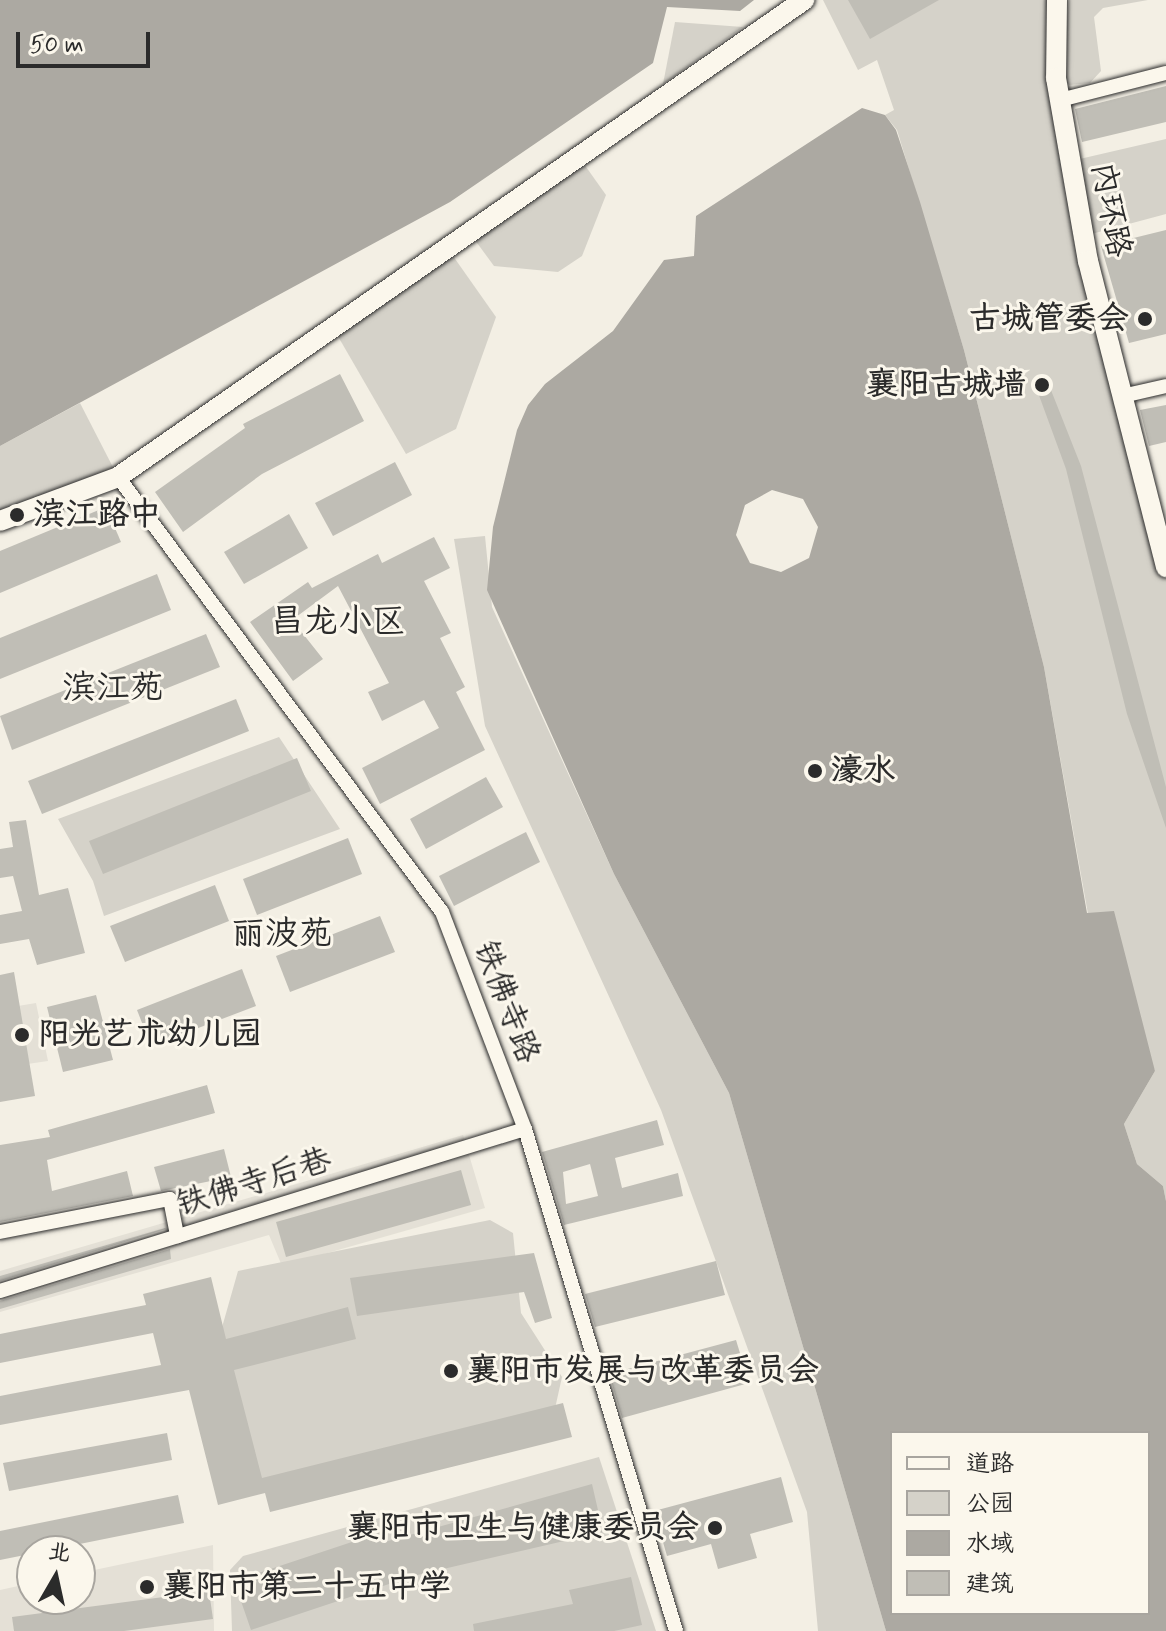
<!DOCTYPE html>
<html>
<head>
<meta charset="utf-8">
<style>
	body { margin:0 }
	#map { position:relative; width:1166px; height:1631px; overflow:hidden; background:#f3efe4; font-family:Mynerve,"LXGW WenKai TC",sans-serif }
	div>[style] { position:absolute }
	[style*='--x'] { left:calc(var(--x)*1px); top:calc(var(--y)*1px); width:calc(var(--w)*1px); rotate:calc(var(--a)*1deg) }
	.built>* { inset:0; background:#e4e0d6 }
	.green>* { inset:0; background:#d5d2c9 }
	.water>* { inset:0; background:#aca9a2 }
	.building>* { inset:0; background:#c0beb6 }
	.roads { filter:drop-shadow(0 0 2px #2b2b2b) drop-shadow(0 0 2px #2b2b2b) }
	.street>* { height:14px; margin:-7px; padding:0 7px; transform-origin:7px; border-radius:7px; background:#fbf7ec }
	.secondary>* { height:20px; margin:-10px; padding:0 10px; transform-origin:10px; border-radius:10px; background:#fbf7ec }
	.dots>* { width:22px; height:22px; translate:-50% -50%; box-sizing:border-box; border:4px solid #fbf7ec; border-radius:50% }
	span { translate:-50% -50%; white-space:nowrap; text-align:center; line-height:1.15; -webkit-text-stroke:6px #fbf7ec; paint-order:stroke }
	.street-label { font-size:32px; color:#2b2b2b }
	.poi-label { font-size:32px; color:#2b2b2b; font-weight:700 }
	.right { translate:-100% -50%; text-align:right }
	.left { translate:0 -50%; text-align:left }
	.neighbourhood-label { font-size:34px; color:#2b2b2b }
	.legend { position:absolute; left:890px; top:1431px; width:260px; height:184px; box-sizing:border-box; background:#fbf7ec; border:2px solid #a8a59f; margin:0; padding:10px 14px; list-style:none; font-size:24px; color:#2b2b2b }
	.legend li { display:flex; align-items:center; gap:16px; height:40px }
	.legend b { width:40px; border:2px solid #a8a59f }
	.north { position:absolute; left:16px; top:1535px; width:80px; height:80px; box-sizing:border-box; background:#fbf7ec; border:2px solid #a8a59f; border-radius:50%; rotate:9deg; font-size:22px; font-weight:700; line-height:32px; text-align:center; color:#2b2b2b }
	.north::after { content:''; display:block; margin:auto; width:28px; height:36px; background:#2b2b2b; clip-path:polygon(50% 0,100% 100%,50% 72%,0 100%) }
	.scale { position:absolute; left:16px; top:32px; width:134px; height:36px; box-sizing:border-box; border:4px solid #2b2b2b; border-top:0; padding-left:10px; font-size:24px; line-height:28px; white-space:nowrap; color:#2b2b2b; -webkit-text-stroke:6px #fbf7ec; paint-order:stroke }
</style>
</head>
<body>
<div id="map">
	<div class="built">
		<i style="clip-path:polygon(36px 1003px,48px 1061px,0 1068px,0 1009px)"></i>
		<i style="clip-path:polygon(463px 1135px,485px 1208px,282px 1266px,269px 1235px,0 1312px,0 1271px)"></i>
		<i style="clip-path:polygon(213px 1545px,214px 1631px,0 1631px,0 1590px,32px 1583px,32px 1599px,80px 1599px,80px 1573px)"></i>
	</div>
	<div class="green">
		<i style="clip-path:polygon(823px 0,1057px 0,1071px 161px,1166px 139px,1166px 214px,1084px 236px,1166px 567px,1166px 1201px,1163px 1186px,1137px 1164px,1124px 1124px,1155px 1071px,1088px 914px,1044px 667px,964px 350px,897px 130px,885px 115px,894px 110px,877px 60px,858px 70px)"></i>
		<i style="clip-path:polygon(1069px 0,1148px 0,1103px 8px,1094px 17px,1101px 71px,1090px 83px,1069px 85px,1063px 77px)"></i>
		<i style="clip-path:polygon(675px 22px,743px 27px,663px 84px)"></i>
		<i style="clip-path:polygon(579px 157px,606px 195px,582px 256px,558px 272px,494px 266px,469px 232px)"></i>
		<i style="clip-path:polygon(446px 246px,496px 317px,456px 429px,406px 454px,332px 326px)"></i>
		<i style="clip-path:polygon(80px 403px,118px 477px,0 521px,0 446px)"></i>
		<i style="clip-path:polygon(485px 536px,492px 607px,614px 874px,729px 1093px,886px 1631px,818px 1631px,807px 1512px,661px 1110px,485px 726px,454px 539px)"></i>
		<i style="clip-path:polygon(279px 737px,340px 829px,104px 916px,93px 881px,58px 819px)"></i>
		<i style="clip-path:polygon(490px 1220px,513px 1233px,521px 1313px,562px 1377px,552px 1422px,293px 1486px,245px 1474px,215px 1352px,238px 1271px)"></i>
		<i style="clip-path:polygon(599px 1457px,656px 1631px,232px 1631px,230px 1570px,243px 1556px)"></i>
	</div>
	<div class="water">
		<i style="clip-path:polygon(0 0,754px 0,740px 11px,667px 7px,653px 63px,450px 202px,0 446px)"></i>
		<i style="clip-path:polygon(evenodd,862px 108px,885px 115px,896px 130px,920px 202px,964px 350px,1044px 667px,1087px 913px,1114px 911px,1155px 1071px,1124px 1124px,1137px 1164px,1163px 1186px,1166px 1201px,1166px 1631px,886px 1631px,729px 1093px,614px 874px,487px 590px,493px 527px,517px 430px,528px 405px,545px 384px,613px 331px,664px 260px,694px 256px,696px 216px,862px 108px,772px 490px,803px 499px,818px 527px,809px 558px,781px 572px,750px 563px,736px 535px,745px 505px,772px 490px,862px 108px,892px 1433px,1148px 1433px,1148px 1613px,892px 1613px,892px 1433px)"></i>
	</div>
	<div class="building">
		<i style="clip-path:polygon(848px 0,939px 0,870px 39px)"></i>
		<i style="clip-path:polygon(1166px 86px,1166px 122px,1082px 142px,1075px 109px)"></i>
		<i style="clip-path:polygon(1166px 230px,1166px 334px,1129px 343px,1101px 246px)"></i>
		<i style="clip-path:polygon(340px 374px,364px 421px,262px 474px,183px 532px,155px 492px,245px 428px,243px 424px)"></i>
		<i style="clip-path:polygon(1045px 375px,1081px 466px,1166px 787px,1166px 828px,1127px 714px,1066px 469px,1033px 379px)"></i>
		<i style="clip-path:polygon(1166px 405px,1166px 442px,1149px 446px,1140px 410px)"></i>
		<i style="clip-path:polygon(395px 462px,412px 495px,333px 536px,315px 503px)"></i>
		<i style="clip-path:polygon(106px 507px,121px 542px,0 593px,0 551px)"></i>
		<i style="clip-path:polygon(289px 514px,308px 548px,244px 584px,224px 552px)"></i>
		<i style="clip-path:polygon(434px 537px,450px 568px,424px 581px,451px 633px,440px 638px,465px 687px,456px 692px,485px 750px,380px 804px,362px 768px,439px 728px,424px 700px,382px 721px,368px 692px,389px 683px,338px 586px,292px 620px,323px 659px,293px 681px,250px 622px,308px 582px,312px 588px,378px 554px,382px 563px)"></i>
		<i style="clip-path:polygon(157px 574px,171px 610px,0 679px,0 638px)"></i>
		<i style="clip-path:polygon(206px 634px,220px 667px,12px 750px,0 716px)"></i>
		<i style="clip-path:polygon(236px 699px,249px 731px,42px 814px,28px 781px)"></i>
		<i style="clip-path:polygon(297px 758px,311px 791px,103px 874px,89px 841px)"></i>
		<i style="clip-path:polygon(486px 777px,503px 807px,426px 849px,410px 819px)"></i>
		<i style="clip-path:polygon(26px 820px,39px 895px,68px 888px,85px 953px,37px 965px,29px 939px,0 944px,0 915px,22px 911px,13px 876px,0 878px,0 849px,13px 847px,9px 822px)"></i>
		<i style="clip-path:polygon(526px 832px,540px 862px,454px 906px,439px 876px)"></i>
		<i style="clip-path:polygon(348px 838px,362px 874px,257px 915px,243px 879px)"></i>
		<i style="clip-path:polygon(215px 885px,229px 921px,125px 962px,110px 926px)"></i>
		<i style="clip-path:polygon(380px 916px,395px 952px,290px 992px,276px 956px)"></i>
		<i style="clip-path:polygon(242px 969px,256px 1006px,151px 1046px,137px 1010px)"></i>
		<i style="clip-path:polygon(14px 972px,35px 1096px,0 1102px,0 975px)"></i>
		<i style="clip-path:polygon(96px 995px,113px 1060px,63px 1072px,47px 1007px)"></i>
		<i style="clip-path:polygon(207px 1085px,215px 1113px,47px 1160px,52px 1191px,127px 1171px,133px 1196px,0 1222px,0 1145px,50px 1137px,48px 1130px)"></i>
		<i style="clip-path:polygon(evenodd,657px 1120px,664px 1145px,615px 1158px,622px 1188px,678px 1173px,683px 1196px,564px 1225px,542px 1152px,657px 1120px,590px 1164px,598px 1196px,566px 1204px,563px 1172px,590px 1164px)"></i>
		<i style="clip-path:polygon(224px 1149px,231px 1177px,161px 1191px,154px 1167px)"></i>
		<i style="clip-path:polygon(461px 1170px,471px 1205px,286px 1257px,276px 1222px)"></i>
		<i style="clip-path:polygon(165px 1228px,166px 1229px,0 1281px,0 1276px)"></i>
		<i style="clip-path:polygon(170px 1249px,171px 1259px,0 1309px,0 1301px)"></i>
		<i style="clip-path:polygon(534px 1253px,552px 1318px,535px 1323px,524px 1292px,357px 1316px,350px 1278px)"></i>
		<i style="clip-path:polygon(716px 1261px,725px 1295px,595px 1327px,585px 1294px)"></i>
		<i style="clip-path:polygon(211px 1277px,226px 1339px,348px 1307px,356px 1339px,234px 1370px,262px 1478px,563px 1403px,572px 1437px,270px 1512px,265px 1493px,218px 1505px,189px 1390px,0 1425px,0 1396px,161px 1365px,153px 1333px,0 1363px,0 1334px,146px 1305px,143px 1294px)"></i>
		<i style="clip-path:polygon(736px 1340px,749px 1383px,622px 1418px,609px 1374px)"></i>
		<i style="clip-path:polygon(167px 1433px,172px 1460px,9px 1491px,3px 1463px)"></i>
		<i style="clip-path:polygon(781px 1477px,793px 1522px,750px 1534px,757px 1558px,718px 1569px,711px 1544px,667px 1556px,654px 1511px)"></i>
		<i style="clip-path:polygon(592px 1484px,603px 1532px,413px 1576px,251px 1630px,234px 1581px,385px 1531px,388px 1541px)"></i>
		<i style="clip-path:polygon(178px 1495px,184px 1523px,0 1560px,0 1531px)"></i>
		<i style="clip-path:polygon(631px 1577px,642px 1625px,614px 1631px,474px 1631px,473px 1624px,573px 1604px,569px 1590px)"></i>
		<i style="clip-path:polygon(209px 1591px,213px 1619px,124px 1631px,14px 1631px,12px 1617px)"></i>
	</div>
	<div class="roads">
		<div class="street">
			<i style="--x:1060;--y:100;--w:109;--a:-14.3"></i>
			<i style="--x:1122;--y:396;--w:45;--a:-12.8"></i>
			<i style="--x:118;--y:477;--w:542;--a:53.32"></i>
			<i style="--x:442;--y:912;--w:232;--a:69.1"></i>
			<i style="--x:525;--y:1129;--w:524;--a:73.26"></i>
			<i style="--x:0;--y:1232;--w:173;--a:-11"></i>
			<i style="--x:170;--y:1199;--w:38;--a:79"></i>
			<i style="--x:0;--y:1291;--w:549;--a:-17.15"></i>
		</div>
		<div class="secondary">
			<i style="--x:1057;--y:0;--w:78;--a:90.7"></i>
			<i style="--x:1056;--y:78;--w:186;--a:80.1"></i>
			<i style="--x:1088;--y:261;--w:316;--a:75.7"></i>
			<i style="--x:0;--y:521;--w:126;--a:-20.4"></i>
			<i style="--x:118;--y:477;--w:836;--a:-34.81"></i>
		</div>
	</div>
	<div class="dots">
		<i style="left:1145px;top:319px;background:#2b2b2b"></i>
		<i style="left:1042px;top:385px;background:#2b2b2b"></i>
		<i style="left:17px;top:515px;background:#2b2b2b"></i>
		<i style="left:815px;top:771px;background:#2b2b2b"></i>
		<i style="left:22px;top:1035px;background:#2b2b2b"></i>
		<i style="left:451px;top:1371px;background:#2b2b2b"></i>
		<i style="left:715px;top:1528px;background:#2b2b2b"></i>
		<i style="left:147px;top:1587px;background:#2b2b2b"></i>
	</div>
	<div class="street-label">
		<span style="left:1110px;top:210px;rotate:79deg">内环路</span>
		<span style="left:506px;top:1002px;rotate:69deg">铁佛寺路</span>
		<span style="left:254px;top:1183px;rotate:-17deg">铁佛寺后巷</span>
	</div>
	<div class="poi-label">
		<span class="right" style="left:1129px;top:319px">古城管委会</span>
		<span class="right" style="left:1026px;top:385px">襄阳古城墙</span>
		<span class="left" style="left:33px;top:515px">滨江路中</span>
		<span class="left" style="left:831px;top:771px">濠水</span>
		<span class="left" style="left:38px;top:1035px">阳光艺术幼儿园</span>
		<span class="left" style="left:467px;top:1371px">襄阳市发展与改革委员会</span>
		<span class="right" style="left:699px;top:1528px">襄阳市卫生与健康委员会</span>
		<span class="left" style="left:163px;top:1587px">襄阳市第二十五中学</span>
	</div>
	<div class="neighbourhood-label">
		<span style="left:338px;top:623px">昌龙小区</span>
		<span style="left:113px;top:689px">滨江苑</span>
		<span style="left:282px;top:935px">丽波苑</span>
	</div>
	<ul class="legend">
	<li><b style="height:10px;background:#fbf7ec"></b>道路</li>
	<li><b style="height:22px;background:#d5d2c9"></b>公园</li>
	<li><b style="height:22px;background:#aca9a2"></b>水域</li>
	<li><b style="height:22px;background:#c0beb6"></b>建筑</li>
	</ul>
	<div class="north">北</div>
	<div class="scale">50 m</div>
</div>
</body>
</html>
